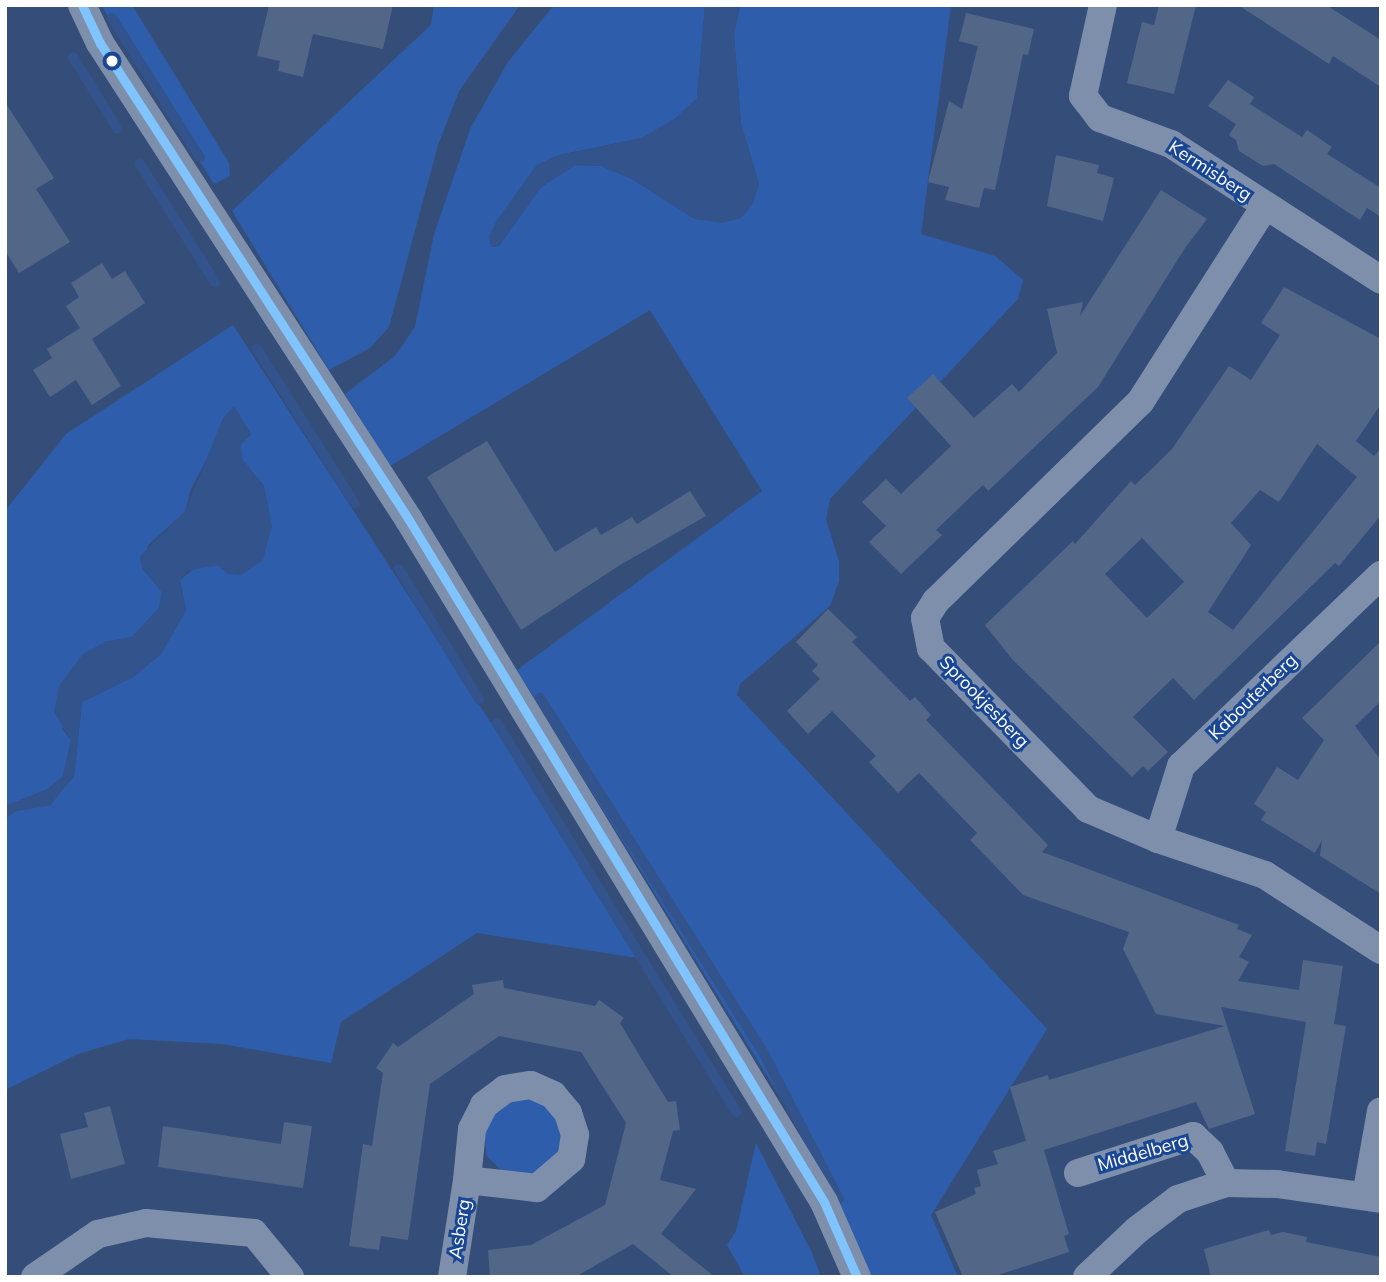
<!DOCTYPE html>
<html>
<head>
<meta charset="utf-8">
<style>
	body { margin:0 }
	#map { position:relative; width:1386px; height:1282px; overflow:hidden; background:#354e79; font-family:Mulish,sans-serif }
	div>[style] { position:absolute }
	[style*='--x'] { left:calc(var(--x)*1px); top:calc(var(--y)*1px); width:calc(var(--w)*1px); rotate:calc(var(--a)*1deg) }
	.green>* { inset:0; background:#2e5eab }
	.water>* { inset:0; background:#32538b }
	.stream>* { height:10px; margin:-5px; padding:0 5px; transform-origin:5px; border-radius:5px; background:#32538b }
	.building>* { inset:0; background:#526688 }
	.minor>* { height:28px; margin:-14px; padding:0 14px; transform-origin:14px; border-radius:14px; background:#7e8fab }
	.bus-1>* { height:9px; margin:-4.5px; padding:0 4.5px; transform-origin:4.5px; border-radius:4.5px; background:#80c4ff }
	.dots>* { width:19px; height:19px; translate:-50% -50%; box-sizing:border-box; border:4px solid #194795; border-radius:50% }
	span { translate:-50% -50%; white-space:nowrap; text-align:center; line-height:1.15; -webkit-text-stroke:6px #194795; paint-order:stroke }
	.street-label { font-size:18px; color:#fff }
	.frame { position:absolute; inset:0; border:7px solid #fff; pointer-events:none }
</style>
</head>
<body>
<div id="map">
	<div class="green">
		<i style="clip-path:polygon(101px 5px,132px 5px,229px 163px,230px 176px,214px 184px)"></i>
		<i style="clip-path:polygon(434px 5px,520px 5px,459px 91px,438px 145px,389px 327px,370px 348px,329px 370px,232px 211px,431px 25px)"></i>
		<i style="clip-path:polygon(554px 5px,705px 5px,697px 98px,676px 118px,642px 138px,559px 155px,537px 165px,496px 222px,491px 247px,499px 246px,541px 187px,575px 165px,601px 166px,632px 179px,695px 219px,759px 184px,741px 124px,734px 35px,740px 5px,951px 5px,921px 234px,995px 256px,1023px 280px,1018px 299px,830px 499px,826px 519px,839px 562px,839px 581px,830px 606px,740px 684px,737px 695px,1047px 1029px,931px 1215px,958px 1277px,870px 1277px,808px 1142px,517px 670px,762px 491px,650px 310px,390px 466px,345px 394px,395px 356px,415px 327px,434px 234px,471px 127px,508px 62px)"></i>
		<i style="clip-path:polygon(233px 325px,644px 959px,477px 933px,341px 1022px,331px 1063px,222px 1044px,129px 1039px,78px 1054px,5px 1090px,5px 819px,16px 811px,50px 805px,74px 776px,82px 702px,133px 677px,161px 654px,186px 610px,180px 580px,198px 566px,218px 565px,228px 574px,264px 486px,242px 459px,240px 445px,251px 434px,234px 407px,191px 489px,185px 512px,148px 545px,142px 568px,162px 592px,159px 608px,132px 637px,105px 642px,62px 729px,71px 740px,63px 776px,48px 789px,5px 806px,5px 511px,66px 434px)"></i>
		<i style="clip-path:polygon(537px 1094px,569px 1137px,549px 1174px,507px 1176px,487px 1156px,483px 1128px,496px 1104px)"></i>
		<i style="clip-path:polygon(756px 1143px,812px 1253px,821px 1277px,745px 1277px,727px 1245px,736px 1231px)"></i>
	</div>
	<div class="water">
		<i style="clip-path:polygon(705px 5px,740px 5px,734px 35px,741px 124px,759px 184px,753px 204px,741px 218px,722px 223px,695px 219px,632px 179px,601px 166px,575px 165px,541px 187px,499px 246px,491px 247px,489px 236px,496px 222px,537px 165px,559px 155px,642px 138px,676px 118px,697px 98px)"></i>
		<i style="clip-path:polygon(234px 406px,251px 434px,241px 445px,242px 459px,264px 486px,272px 526px,263px 560px,241px 575px,228px 574px,218px 565px,187px 571px,180px 580px,186px 610px,161px 654px,133px 677px,82px 702px,74px 776px,50px 805px,16px 811px,5px 819px,5px 806px,48px 789px,63px 776px,71px 740px,54px 712px,59px 686px,83px 654px,105px 642px,132px 637px,159px 608px,162px 592px,142px 568px,140px 556px,185px 512px,223px 418px)"></i>
	</div>
	<div class="stream">
		<i style="--x:112;--y:18;--w:165;--a:57.8"></i>
		<i style="--x:73;--y:57;--w:84;--a:58.2"></i>
		<i style="--x:140;--y:164;--w:140;--a:57.6"></i>
		<i style="--x:257;--y:349;--w:183;--a:57.7"></i>
		<i style="--x:399;--y:569;--w:153;--a:58.4"></i>
		<i style="--x:540;--y:698;--w:416;--a:57.8"></i>
		<i style="--x:762;--y:1050;--w:168;--a:62.7"></i>
		<i style="--x:497;--y:723;--w:457;--a:58.4"></i>
	</div>
	<div class="building">
		<i style="clip-path:polygon(269px 5px,393px 5px,383px 49px,313px 34px,303px 77px,278px 71px,280px 61px,257px 56px)"></i>
		<i style="clip-path:polygon(1159px 5px,1196px 5px,1174px 94px,1127px 83px,1142px 22px,1154px 25px)"></i>
		<i style="clip-path:polygon(1238px 5px,1326px 5px,1381px 40px,1381px 87px,1333px 56px,1329px 64px)"></i>
		<i style="clip-path:polygon(966px 13px,1034px 29px,1028px 55px,1023px 54px,995px 190px,984px 188px,979px 208px,945px 200px,949px 187px,928px 182px,949px 101px,962px 109px,978px 46px,959px 41px)"></i>
		<i style="clip-path:polygon(1228px 80px,1254px 97px,1250px 104px,1302px 137px,1307px 130px,1332px 147px,1327px 154px,1381px 188px,1381px 217px,1367px 208px,1360px 220px,1274px 164px,1263px 166px,1239px 151px,1236px 140px,1229px 135px,1236px 124px,1208px 106px)"></i>
		<i style="clip-path:polygon(5px 102px,54px 178px,36px 189px,70px 242px,19px 273px,5px 251px)"></i>
		<i style="clip-path:polygon(1056px 155px,1099px 165px,1097px 173px,1114px 178px,1103px 221px,1047px 206px)"></i>
		<i style="clip-path:polygon(1161px 190px,1207px 219px,1185px 248px,1098px 387px,988px 491px,983px 485px,936px 530px,942px 535px,901px 574px,869px 542px,886px 526px,862px 502px,886px 479px,901px 494px,951px 446px,907px 398px,933px 374px,974px 418px,1012px 384px,1019px 392px,1057px 353px,1047px 309px,1083px 302px,1080px 316px)"></i>
		<i style="clip-path:polygon(102px 263px,112px 279px,125px 271px,145px 303px,92px 339px,121px 386px,92px 405px,76px 380px,50px 397px,33px 370px,52px 358px,47px 349px,80px 328px,66px 306px,79px 297px,71px 283px)"></i>
		<i style="clip-path:polygon(evenodd,1284px 287px,1381px 339px,1381px 404px,1356px 441px,1374px 456px,1381px 448px,1381px 515px,1339px 566px,1335px 563px,1194px 700px,1173px 678px,1133px 717px,1168px 752px,1148px 771px,1143px 766px,1132px 777px,1012px 659px,985px 625px,1073px 541px,1075px 544px,1131px 481px,1135px 485px,1172px 449px,1229px 366px,1251px 380px,1280px 335px,1261px 323px,1284px 287px,1317px 444px,1357px 477px,1233px 630px,1208px 612px,1251px 545px,1231px 523px,1260px 490px,1279px 502px,1317px 444px,1284px 287px,1142px 538px,1184px 582px,1147px 618px,1105px 574px,1142px 538px)"></i>
		<i style="clip-path:polygon(487px 441px,555px 552px,596px 527px,601px 535px,632px 517px,637px 524px,690px 491px,706px 516px,620px 565px,521px 630px,427px 477px)"></i>
		<i style="clip-path:polygon(828px 609px,857px 637px,852px 642px,910px 701px,915px 697px,931px 715px,926px 720px,1048px 845px,1042px 852px,1239px 925px,1237px 929px,1252px 935px,1239px 957px,1249px 962px,1238px 981px,1299px 990px,1303px 960px,1343px 966px,1334px 1024px,1346px 1026px,1326px 1144px,1317px 1142px,1315px 1156px,1285px 1151px,1306px 1022px,1221px 1007px,1255px 1114px,1209px 1129px,1196px 1102px,1044px 1150px,1069px 1234px,1064px 1236px,1069px 1252px,992px 1277px,963px 1277px,935px 1212px,976px 1194px,974px 1188px,981px 1186px,977px 1170px,998px 1164px,993px 1151px,1026px 1141px,1010px 1087px,1048px 1075px,1049px 1080px,1225px 1026px,1156px 1014px,1123px 949px,1129px 932px,1023px 895px,970px 840px,977px 833px,919px 773px,898px 793px,869px 762px,876px 756px,832px 711px,808px 734px,787px 711px,820px 679px,812px 671px,818px 665px,796px 642px)"></i>
		<i style="clip-path:polygon(1381px 641px,1381px 701px,1355px 726px,1381px 760px,1381px 894px,1320px 856px,1322px 840px,1315px 853px,1261px 820px,1266px 812px,1254px 804px,1277px 767px,1298px 780px,1324px 740px,1302px 718px)"></i>
		<i style="clip-path:polygon(503px 980px,504px 988px,595px 1006px,599px 1000px,624px 1018px,620px 1023px,644px 1063px,668px 1102px,676px 1101px,680px 1130px,673px 1131px,660px 1180px,696px 1189px,661px 1234px,715px 1277px,674px 1277px,633px 1244px,575px 1277px,490px 1277px,488px 1250px,531px 1245px,605px 1205px,626px 1123px,581px 1052px,499px 1036px,430px 1084px,408px 1240px,381px 1236px,379px 1250px,349px 1246px,363px 1144px,372px 1146px,383px 1073px,376px 1068px,393px 1043px,398px 1047px,474px 994px,472px 985px)"></i>
		<i style="clip-path:polygon(110px 1106px,125px 1164px,71px 1179px,60px 1134px,88px 1127px,84px 1113px)"></i>
		<i style="clip-path:polygon(284px 1122px,312px 1126px,303px 1188px,158px 1167px,163px 1126px,281px 1144px)"></i>
		<i style="clip-path:polygon(1269px 1230px,1271px 1235px,1283px 1232px,1307px 1237px,1306px 1242px,1381px 1257px,1381px 1277px,1211px 1277px,1204px 1249px)"></i>
	</div>
	<div class="minor">
		<i style="--x:82;--y:5;--w:42;--a:64.7"></i>
		<i style="--x:100;--y:43;--w:568;--a:57.06"></i>
		<i style="--x:409;--y:520;--w:798;--a:58.68"></i>
		<i style="--x:824;--y:1202;--w:82;--a:66.3"></i>
		<i style="--x:1103;--y:5;--w:93;--a:102.4"></i>
		<i style="--x:1083;--y:96;--w:28;--a:52"></i>
		<i style="--x:1100;--y:118;--w:76;--a:20.1"></i>
		<i style="--x:1171;--y:144;--w:250;--a:32.9"></i>
		<i style="--x:1265;--y:206;--w:232;--a:122.5"></i>
		<i style="--x:1140;--y:402;--w:285;--a:135.7"></i>
		<i style="--x:936;--y:601;--w:20;--a:123"></i>
		<i style="--x:925;--y:618;--w:31;--a:79"></i>
		<i style="--x:931;--y:648;--w:225;--a:45.7"></i>
		<i style="--x:1088;--y:809;--w:76;--a:23.2"></i>
		<i style="--x:1158;--y:839;--w:113;--a:18.6"></i>
		<i style="--x:1265;--y:875;--w:138;--a:32.9"></i>
		<i style="--x:1158;--y:839;--w:77;--a:-72.5"></i>
		<i style="--x:1181;--y:766;--w:277;--a:-43.7"></i>
		<i style="--x:531;--y:1085;--w:24;--a:24"></i>
		<i style="--x:553;--y:1095;--w:23;--a:50"></i>
		<i style="--x:568;--y:1113;--w:23;--a:72"></i>
		<i style="--x:575;--y:1135;--w:24;--a:99"></i>
		<i style="--x:571;--y:1159;--w:45;--a:139.5"></i>
		<i style="--x:537;--y:1188;--w:70;--a:-173.5"></i>
		<i style="--x:467;--y:1180;--w:51;--a:-84.4"></i>
		<i style="--x:472;--y:1129;--w:27;--a:-63"></i>
		<i style="--x:484;--y:1105;--w:26;--a:-37"></i>
		<i style="--x:505;--y:1089;--w:26;--a:-9"></i>
		<i style="--x:1078;--y:1173;--w:121;--a:-17.8"></i>
		<i style="--x:1193;--y:1136;--w:23;--a:43"></i>
		<i style="--x:1210;--y:1152;--w:35;--a:63"></i>
		<i style="--x:1366;--y:1196;--w:86;--a:-80"></i>
		<i style="--x:35;--y:1277;--w:76;--a:-34.3"></i>
		<i style="--x:98;--y:1234;--w:49;--a:-12.9"></i>
		<i style="--x:146;--y:1223;--w:108;--a:5.3"></i>
		<i style="--x:254;--y:1233;--w:57;--a:50.7"></i>
		<i style="--x:452;--y:1277;--w:98;--a:-81.2"></i>
		<i style="--x:1087;--y:1277;--w:69;--a:-43.2"></i>
		<i style="--x:1137;--y:1230;--w:51;--a:-37.1"></i>
		<i style="--x:1178;--y:1199;--w:51;--a:-18.4"></i>
		<i style="--x:1226;--y:1183;--w:51;--a:1.1"></i>
		<i style="--x:1277;--y:1184;--w:105;--a:8.2"></i>
	</div>
	<div class="bus-1">
		<i style="--x:82;--y:5;--w:42;--a:64.7"></i>
		<i style="--x:100;--y:43;--w:568;--a:57.06"></i>
		<i style="--x:409;--y:520;--w:798;--a:58.68"></i>
		<i style="--x:824;--y:1202;--w:82;--a:66.3"></i>
	</div>
	<div class="dots">
		<i style="left:112px;top:61px;background:#fff"></i>
	</div>
	<div class="street-label">
		<span style="left:1210px;top:171px;rotate:33deg">Kermisberg</span>
		<span style="left:1253px;top:697px;rotate:-44deg">Kabouterberg</span>
		<span style="left:984px;top:702px;rotate:46deg">Sprookjesberg</span>
		<span style="left:1143px;top:1153px;rotate:-16deg">Middelberg</span>
		<span style="left:460px;top:1229px;rotate:-81deg">Asberg</span>
	</div>
	<div class="frame"></div>
</div>
</body>
</html>
